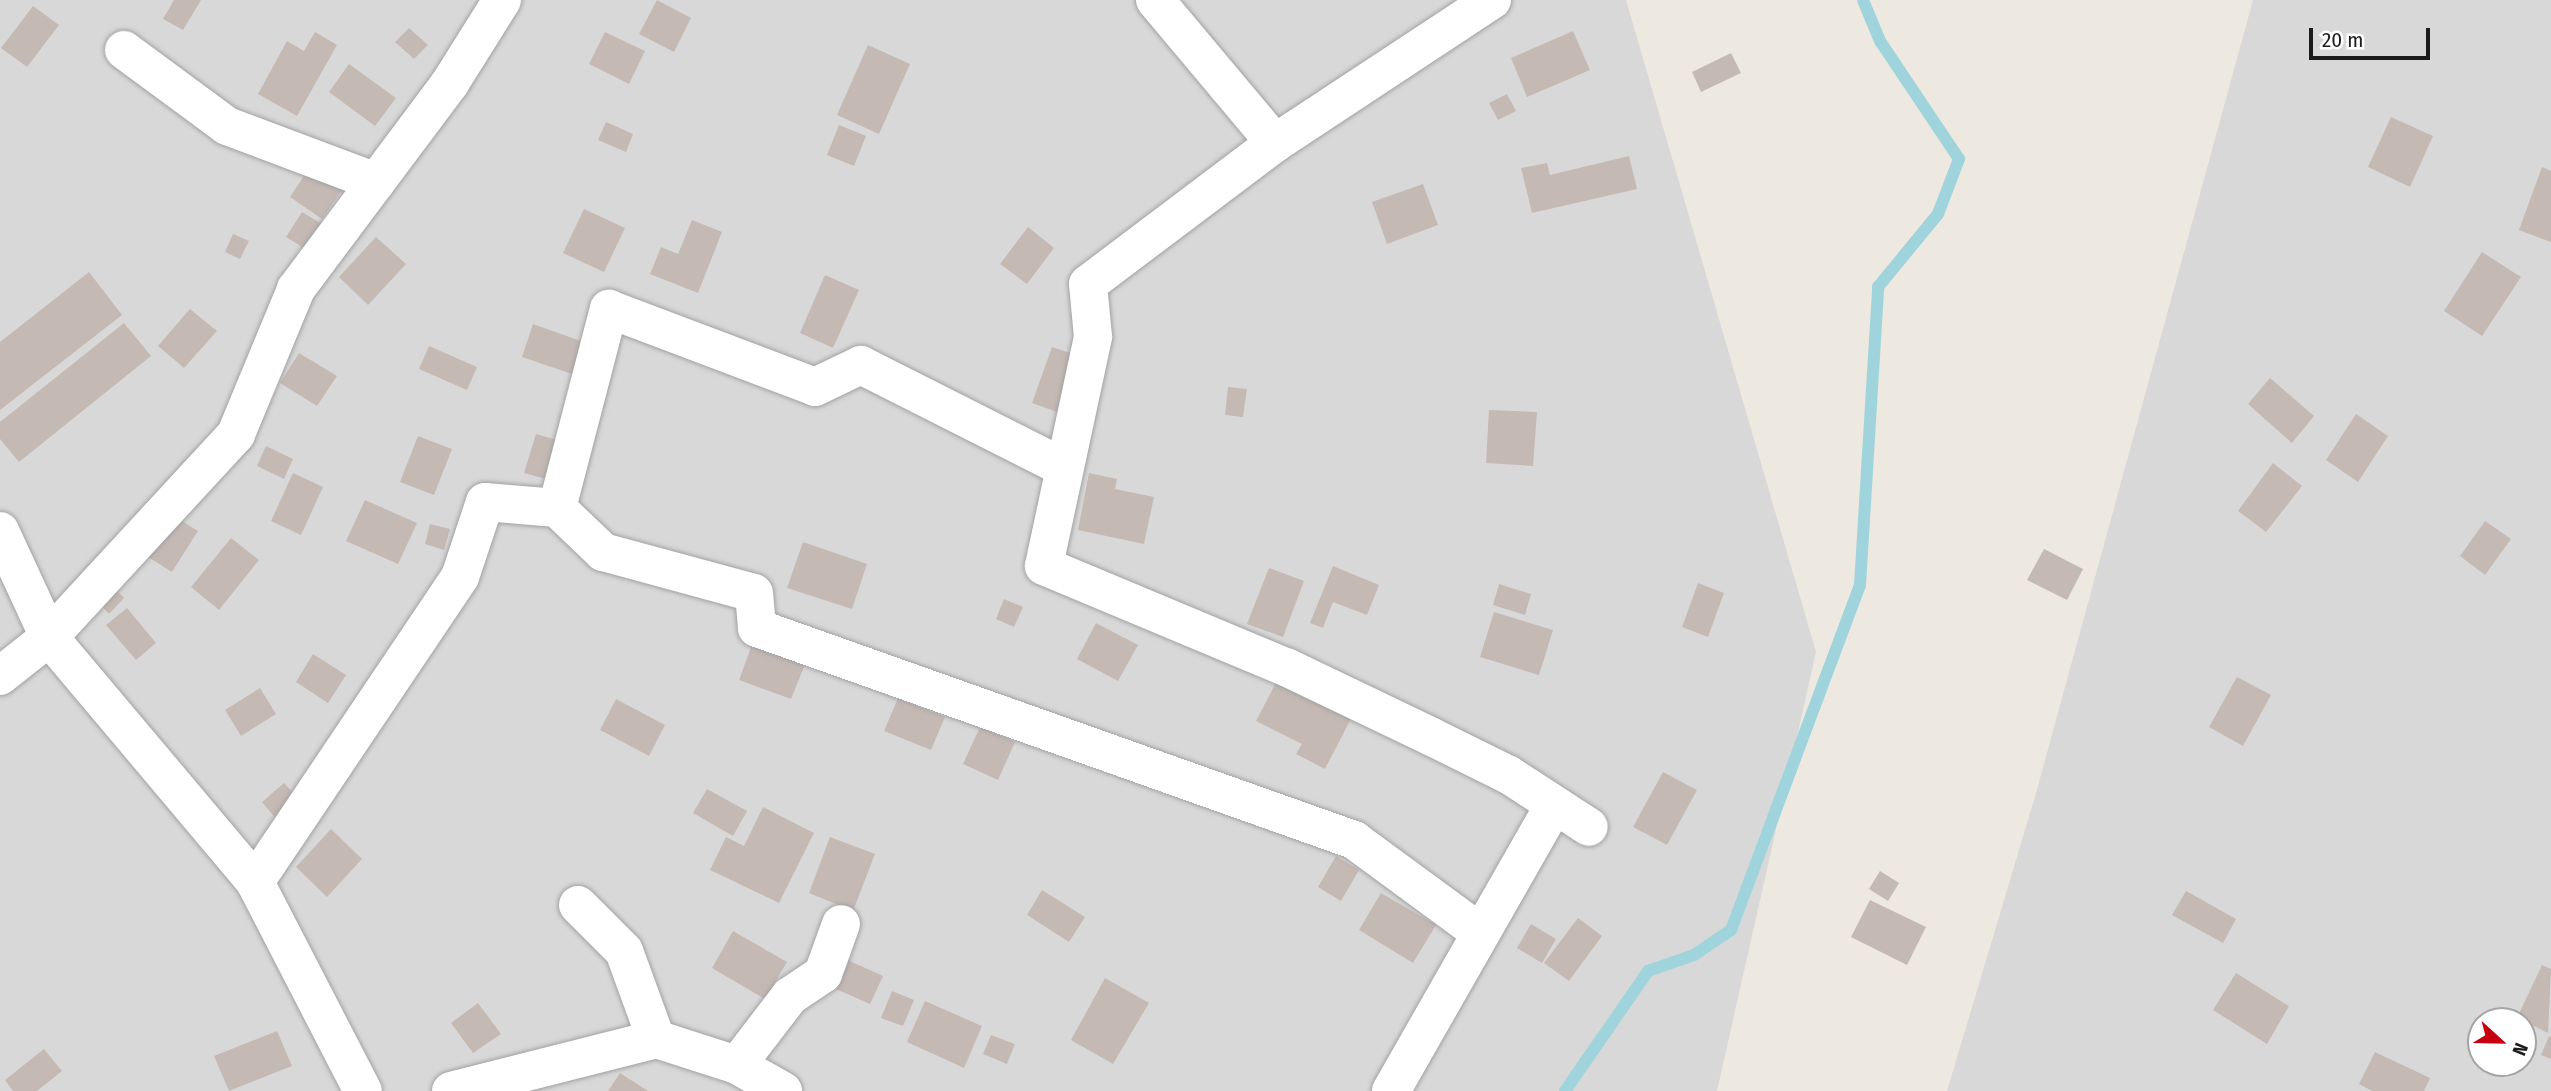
<!DOCTYPE html>
<html>
<head>
<meta charset="utf-8">
<style>
	body { margin:0 }
	#map { position:relative; width:2551px; height:1091px; overflow:hidden; background:#ede8e0; font-family:"Fira Sans Condensed",sans-serif }
	div>[style] { position:absolute }
	[style*='--x'] { left:calc(var(--x)*1px); top:calc(var(--y)*1px); width:calc(var(--w)*1px); rotate:calc(var(--a)*1deg) }
	.residential>* { inset:0; background:#d9d8d8 }
	.stream>* { height:12px; margin:-6px; padding:0 6px; transform-origin:6px; border-radius:6px; background:#9fd4dc }
	.building>* { inset:0; background:#c5b9b4 }
	.roads { filter:drop-shadow(0 0 2px #a2a2a2) drop-shadow(0 0 2px #a2a2a2) }
	.minor>* { height:38px; margin:-19px; padding:0 19px; transform-origin:19px; border-radius:19px; background:#fff }
	span { translate:-50% -50%; white-space:nowrap; text-align:center; line-height:1.15; -webkit-text-stroke:7px #fff; paint-order:stroke }
	.north { position:absolute; left:2467px; top:1007px; width:70px; height:70px; box-sizing:border-box; background:#fff; border:2px solid #a4a4a4; border-radius:50%; rotate:112deg; font-size:19px; font-weight:700; line-height:28px; text-align:center; color:#1b1b1b }
	.north::after { content:''; display:block; margin:auto; width:24px; height:32px; background:#c60011; clip-path:polygon(50% 0,100% 100%,50% 72%,0 100%) }
	.scale { position:absolute; left:2309px; top:28px; width:121px; height:32px; box-sizing:border-box; border:4px solid #1b1b1b; border-top:0; padding-left:9px; font-size:21px; line-height:24px; white-space:nowrap; color:#1b1b1b; -webkit-text-stroke:5px #fff; paint-order:stroke }
</style>
</head>
<body>
<div id="map">
	<div class="residential">
		<i style="clip-path:polygon(0 0,1626px 0,1816px 652px,1717px 1091px,0 1091px)"></i>
		<i style="clip-path:polygon(evenodd,2253px 0,2551px 0,2551px 1091px,1947px 1091px,2036px 793px,2253px 0,2481px 1021px,2523px 1021px,2523px 1063px,2481px 1063px,2481px 1021px)"></i>
	</div>
	<div class="stream">
		<i style="--x:1565;--y:1091;--w:146;--a:-55.3"></i>
		<i style="--x:1648;--y:971;--w:49;--a:-19.2"></i>
		<i style="--x:1694;--y:955;--w:45;--a:-34"></i>
		<i style="--x:1731;--y:930;--w:368;--a:-69.5"></i>
		<i style="--x:1860;--y:585;--w:299;--a:-86.5"></i>
		<i style="--x:1878;--y:287;--w:94;--a:-50.6"></i>
		<i style="--x:1938;--y:214;--w:59;--a:-69.1"></i>
		<i style="--x:1959;--y:159;--w:142;--a:-123.8"></i>
		<i style="--x:1880;--y:41;--w:44;--a:-112.5"></i>
	</div>
	<div class="building">
		<i style="clip-path:polygon(174px 0,201px 0,183px 30px,163px 19px)"></i>
		<i style="clip-path:polygon(657px 0,691px 18px,674px 52px,639px 34px)"></i>
		<i style="clip-path:polygon(33px 6px,59px 25px,27px 67px,1px 48px)"></i>
		<i style="clip-path:polygon(409px 28px,428px 45px,414px 59px,395px 42px)"></i>
		<i style="clip-path:polygon(1573px 31px,1590px 70px,1527px 97px,1511px 58px)"></i>
		<i style="clip-path:polygon(315px 32px,337px 45px,297px 116px,258px 94px,287px 41px,304px 51px)"></i>
		<i style="clip-path:polygon(605px 32px,645px 51px,629px 84px,589px 64px)"></i>
		<i style="clip-path:polygon(868px 45px,910px 64px,879px 134px,837px 115px)"></i>
		<i style="clip-path:polygon(1731px 53px,1741px 73px,1701px 92px,1692px 72px)"></i>
		<i style="clip-path:polygon(349px 64px,396px 98px,375px 126px,329px 92px)"></i>
		<i style="clip-path:polygon(1507px 94px,1516px 111px,1498px 120px,1489px 103px)"></i>
		<i style="clip-path:polygon(2391px 117px,2433px 136px,2410px 187px,2368px 167px)"></i>
		<i style="clip-path:polygon(606px 122px,633px 134px,626px 152px,598px 140px)"></i>
		<i style="clip-path:polygon(839px 125px,866px 136px,854px 166px,827px 155px)"></i>
		<i style="clip-path:polygon(1629px 156px,1637px 189px,1532px 213px,1521px 168px,1547px 163px,1550px 175px)"></i>
		<i style="clip-path:polygon(315px 159px,348px 181px,322px 219px,290px 197px)"></i>
		<i style="clip-path:polygon(2542px 167px,2551px 171px,2551px 242px,2519px 230px)"></i>
		<i style="clip-path:polygon(1423px 184px,1438px 225px,1387px 244px,1372px 202px)"></i>
		<i style="clip-path:polygon(584px 209px,625px 228px,604px 272px,563px 253px)"></i>
		<i style="clip-path:polygon(302px 212px,324px 225px,309px 251px,286px 237px)"></i>
		<i style="clip-path:polygon(692px 220px,722px 232px,698px 293px,650px 274px,661px 247px,678px 254px)"></i>
		<i style="clip-path:polygon(1028px 227px,1054px 248px,1027px 284px,1000px 264px)"></i>
		<i style="clip-path:polygon(233px 234px,249px 241px,240px 259px,225px 252px)"></i>
		<i style="clip-path:polygon(376px 237px,406px 264px,368px 305px,339px 277px)"></i>
		<i style="clip-path:polygon(2482px 252px,2521px 277px,2482px 336px,2444px 311px)"></i>
		<i style="clip-path:polygon(89px 272px,122px 315px,0 410px,0 342px)"></i>
		<i style="clip-path:polygon(825px 275px,859px 290px,833px 348px,800px 333px)"></i>
		<i style="clip-path:polygon(190px 309px,217px 331px,184px 368px,158px 346px)"></i>
		<i style="clip-path:polygon(124px 323px,151px 356px,19px 462px,0 439px,0 422px)"></i>
		<i style="clip-path:polygon(533px 324px,589px 344px,578px 376px,522px 357px)"></i>
		<i style="clip-path:polygon(429px 346px,477px 367px,467px 390px,419px 369px)"></i>
		<i style="clip-path:polygon(1052px 347px,1079px 356px,1060px 413px,1032px 403px)"></i>
		<i style="clip-path:polygon(299px 353px,337px 376px,317px 406px,280px 383px)"></i>
		<i style="clip-path:polygon(2270px 378px,2314px 416px,2292px 443px,2248px 404px)"></i>
		<i style="clip-path:polygon(1228px 387px,1247px 389px,1243px 417px,1225px 415px)"></i>
		<i style="clip-path:polygon(1489px 410px,1537px 412px,1533px 466px,1486px 463px)"></i>
		<i style="clip-path:polygon(2356px 414px,2388px 436px,2358px 482px,2326px 460px)"></i>
		<i style="clip-path:polygon(536px 434px,557px 440px,546px 479px,524px 473px)"></i>
		<i style="clip-path:polygon(418px 436px,452px 449px,434px 495px,400px 482px)"></i>
		<i style="clip-path:polygon(266px 446px,293px 459px,284px 479px,257px 466px)"></i>
		<i style="clip-path:polygon(2273px 463px,2302px 486px,2266px 532px,2238px 511px)"></i>
		<i style="clip-path:polygon(293px 473px,323px 487px,301px 535px,271px 521px)"></i>
		<i style="clip-path:polygon(1089px 473px,1117px 479px,1115px 489px,1154px 497px,1144px 544px,1078px 530px)"></i>
		<i style="clip-path:polygon(365px 500px,417px 523px,398px 564px,346px 541px)"></i>
		<i style="clip-path:polygon(172px 515px,198px 531px,172px 572px,148px 557px)"></i>
		<i style="clip-path:polygon(2485px 521px,2511px 539px,2485px 575px,2460px 556px)"></i>
		<i style="clip-path:polygon(430px 524px,450px 529px,444px 550px,425px 544px)"></i>
		<i style="clip-path:polygon(231px 538px,259px 560px,219px 610px,191px 587px)"></i>
		<i style="clip-path:polygon(803px 542px,867px 564px,852px 609px,787px 588px)"></i>
		<i style="clip-path:polygon(2044px 549px,2083px 569px,2067px 600px,2027px 580px)"></i>
		<i style="clip-path:polygon(1333px 566px,1379px 585px,1367px 615px,1333px 602px,1323px 628px,1310px 623px)"></i>
		<i style="clip-path:polygon(1269px 568px,1304px 581px,1283px 637px,1247px 624px)"></i>
		<i style="clip-path:polygon(1698px 583px,1724px 593px,1708px 637px,1682px 627px)"></i>
		<i style="clip-path:polygon(111px 584px,124px 598px,109px 614px,96px 600px)"></i>
		<i style="clip-path:polygon(1499px 584px,1531px 594px,1525px 615px,1493px 605px)"></i>
		<i style="clip-path:polygon(1004px 599px,1023px 607px,1014px 627px,996px 619px)"></i>
		<i style="clip-path:polygon(127px 608px,156px 643px,136px 660px,106px 625px)"></i>
		<i style="clip-path:polygon(1494px 612px,1553px 630px,1539px 675px,1480px 657px)"></i>
		<i style="clip-path:polygon(1096px 623px,1138px 645px,1118px 681px,1077px 659px)"></i>
		<i style="clip-path:polygon(753px 642px,806px 662px,791px 699px,739px 680px)"></i>
		<i style="clip-path:polygon(313px 654px,346px 675px,328px 703px,296px 682px)"></i>
		<i style="clip-path:polygon(1282px 671px,1356px 709px,1325px 769px,1296px 754px,1302px 744px,1256px 721px)"></i>
		<i style="clip-path:polygon(2237px 677px,2271px 695px,2243px 746px,2209px 727px)"></i>
		<i style="clip-path:polygon(260px 688px,276px 714px,241px 736px,225px 710px)"></i>
		<i style="clip-path:polygon(898px 698px,945px 717px,931px 750px,884px 731px)"></i>
		<i style="clip-path:polygon(616px 699px,665px 725px,649px 756px,600px 730px)"></i>
		<i style="clip-path:polygon(980px 727px,1015px 742px,998px 780px,963px 764px)"></i>
		<i style="clip-path:polygon(1663px 772px,1697px 790px,1667px 845px,1633px 827px)"></i>
		<i style="clip-path:polygon(284px 783px,300px 801px,277px 820px,262px 802px)"></i>
		<i style="clip-path:polygon(707px 789px,747px 811px,733px 836px,693px 813px)"></i>
		<i style="clip-path:polygon(763px 807px,814px 833px,779px 903px,710px 870px,726px 837px,744px 846px)"></i>
		<i style="clip-path:polygon(331px 829px,362px 859px,327px 897px,296px 867px)"></i>
		<i style="clip-path:polygon(830px 837px,875px 854px,853px 911px,809px 893px)"></i>
		<i style="clip-path:polygon(1336px 856px,1359px 870px,1341px 901px,1318px 887px)"></i>
		<i style="clip-path:polygon(1880px 871px,1899px 883px,1888px 901px,1869px 889px)"></i>
		<i style="clip-path:polygon(1042px 890px,1085px 917px,1069px 942px,1027px 915px)"></i>
		<i style="clip-path:polygon(2186px 891px,2236px 919px,2223px 943px,2172px 915px)"></i>
		<i style="clip-path:polygon(1381px 893px,1436px 925px,1413px 963px,1359px 930px)"></i>
		<i style="clip-path:polygon(1870px 900px,1926px 927px,1907px 965px,1851px 937px)"></i>
		<i style="clip-path:polygon(1578px 918px,1602px 936px,1569px 981px,1544px 963px)"></i>
		<i style="clip-path:polygon(1531px 924px,1556px 939px,1542px 963px,1517px 948px)"></i>
		<i style="clip-path:polygon(733px 931px,787px 962px,765px 999px,712px 968px)"></i>
		<i style="clip-path:polygon(841px 957px,883px 976px,870px 1004px,829px 986px)"></i>
		<i style="clip-path:polygon(2542px 965px,2551px 969px,2548px 1033px,2517px 1018px)"></i>
		<i style="clip-path:polygon(2236px 973px,2289px 1006px,2267px 1044px,2213px 1010px)"></i>
		<i style="clip-path:polygon(1105px 978px,1149px 1003px,1113px 1064px,1071px 1040px)"></i>
		<i style="clip-path:polygon(892px 991px,914px 1000px,903px 1026px,881px 1018px)"></i>
		<i style="clip-path:polygon(925px 1001px,982px 1026px,964px 1068px,907px 1042px)"></i>
		<i style="clip-path:polygon(478px 1003px,501px 1034px,473px 1053px,451px 1023px)"></i>
		<i style="clip-path:polygon(277px 1031px,292px 1066px,229px 1091px,214px 1056px)"></i>
		<i style="clip-path:polygon(991px 1035px,1015px 1044px,1007px 1064px,983px 1054px)"></i>
		<i style="clip-path:polygon(2549px 1036px,2551px 1037px,2551px 1059px,2541px 1055px)"></i>
		<i style="clip-path:polygon(44px 1049px,62px 1071px,37px 1091px,13px 1091px,5px 1080px)"></i>
		<i style="clip-path:polygon(2375px 1052px,2430px 1078px,2424px 1091px,2372px 1091px,2359px 1084px)"></i>
		<i style="clip-path:polygon(620px 1073px,648px 1091px,608px 1091px)"></i>
	</div>
	<div class="roads">
		<div class="minor">
			<i style="--x:1155;--y:0;--w:187;--a:50"></i>
			<i style="--x:1492;--y:0;--w:260;--a:146.6"></i>
			<i style="--x:1275;--y:143;--w:234;--a:143"></i>
			<i style="--x:1088;--y:284;--w:53;--a:84.6"></i>
			<i style="--x:1093;--y:337;--w:234;--a:102.1"></i>
			<i style="--x:1044;--y:566;--w:262;--a:22.7"></i>
			<i style="--x:1286;--y:667;--w:162;--a:25.6"></i>
			<i style="--x:1432;--y:737;--w:86;--a:26.3"></i>
			<i style="--x:1509;--y:775;--w:95;--a:33"></i>
			<i style="--x:124;--y:50;--w:128;--a:36.4"></i>
			<i style="--x:227;--y:126;--w:159;--a:20.6"></i>
			<i style="--x:557;--y:508;--w:64;--a:43.7"></i>
			<i style="--x:603;--y:552;--w:156;--a:15.2"></i>
			<i style="--x:754;--y:593;--w:35;--a:85"></i>
			<i style="--x:757;--y:628;--w:634;--a:19.55"></i>
			<i style="--x:1354;--y:840;--w:154;--a:36.3"></i>
			<i style="--x:0;--y:531;--w:117;--a:65.2"></i>
			<i style="--x:49;--y:637;--w:320;--a:49.9"></i>
			<i style="--x:255;--y:882;--w:235;--a:62.7"></i>
			<i style="--x:0;--y:676;--w:63;--a:-38.5"></i>
			<i style="--x:49;--y:637;--w:276;--a:-47.3"></i>
			<i style="--x:236;--y:434;--w:157;--a:-67.5"></i>
			<i style="--x:296;--y:289;--w:257;--a:-53.2"></i>
			<i style="--x:450;--y:83;--w:98;--a:-57.9"></i>
			<i style="--x:255;--y:882;--w:367;--a:-56.1"></i>
			<i style="--x:460;--y:577;--w:79;--a:-71.6"></i>
			<i style="--x:485;--y:502;--w:72;--a:4.8"></i>
			<i style="--x:557;--y:508;--w:206;--a:-75.4"></i>
			<i style="--x:609;--y:309;--w:220;--a:20.7"></i>
			<i style="--x:815;--y:387;--w:51;--a:-25.6"></i>
			<i style="--x:861;--y:365;--w:226;--a:26.8"></i>
			<i style="--x:578;--y:905;--w:65;--a:45"></i>
			<i style="--x:624;--y:951;--w:94;--a:70"></i>
			<i style="--x:737;--y:1065;--w:87;--a:-52.5"></i>
			<i style="--x:790;--y:996;--w:40;--a:-34"></i>
			<i style="--x:823;--y:974;--w:53;--a:-70.2"></i>
			<i style="--x:451;--y:1091;--w:211;--a:-14.2"></i>
			<i style="--x:656;--y:1039;--w:85;--a:17.8"></i>
			<i style="--x:737;--y:1065;--w:53;--a:29.5"></i>
			<i style="--x:1391;--y:1091;--w:329;--a:-60.3"></i>
		</div>
	</div>
	<div class="north">N</div>
	<div class="scale">20 m</div>
</div>
</body>
</html>
